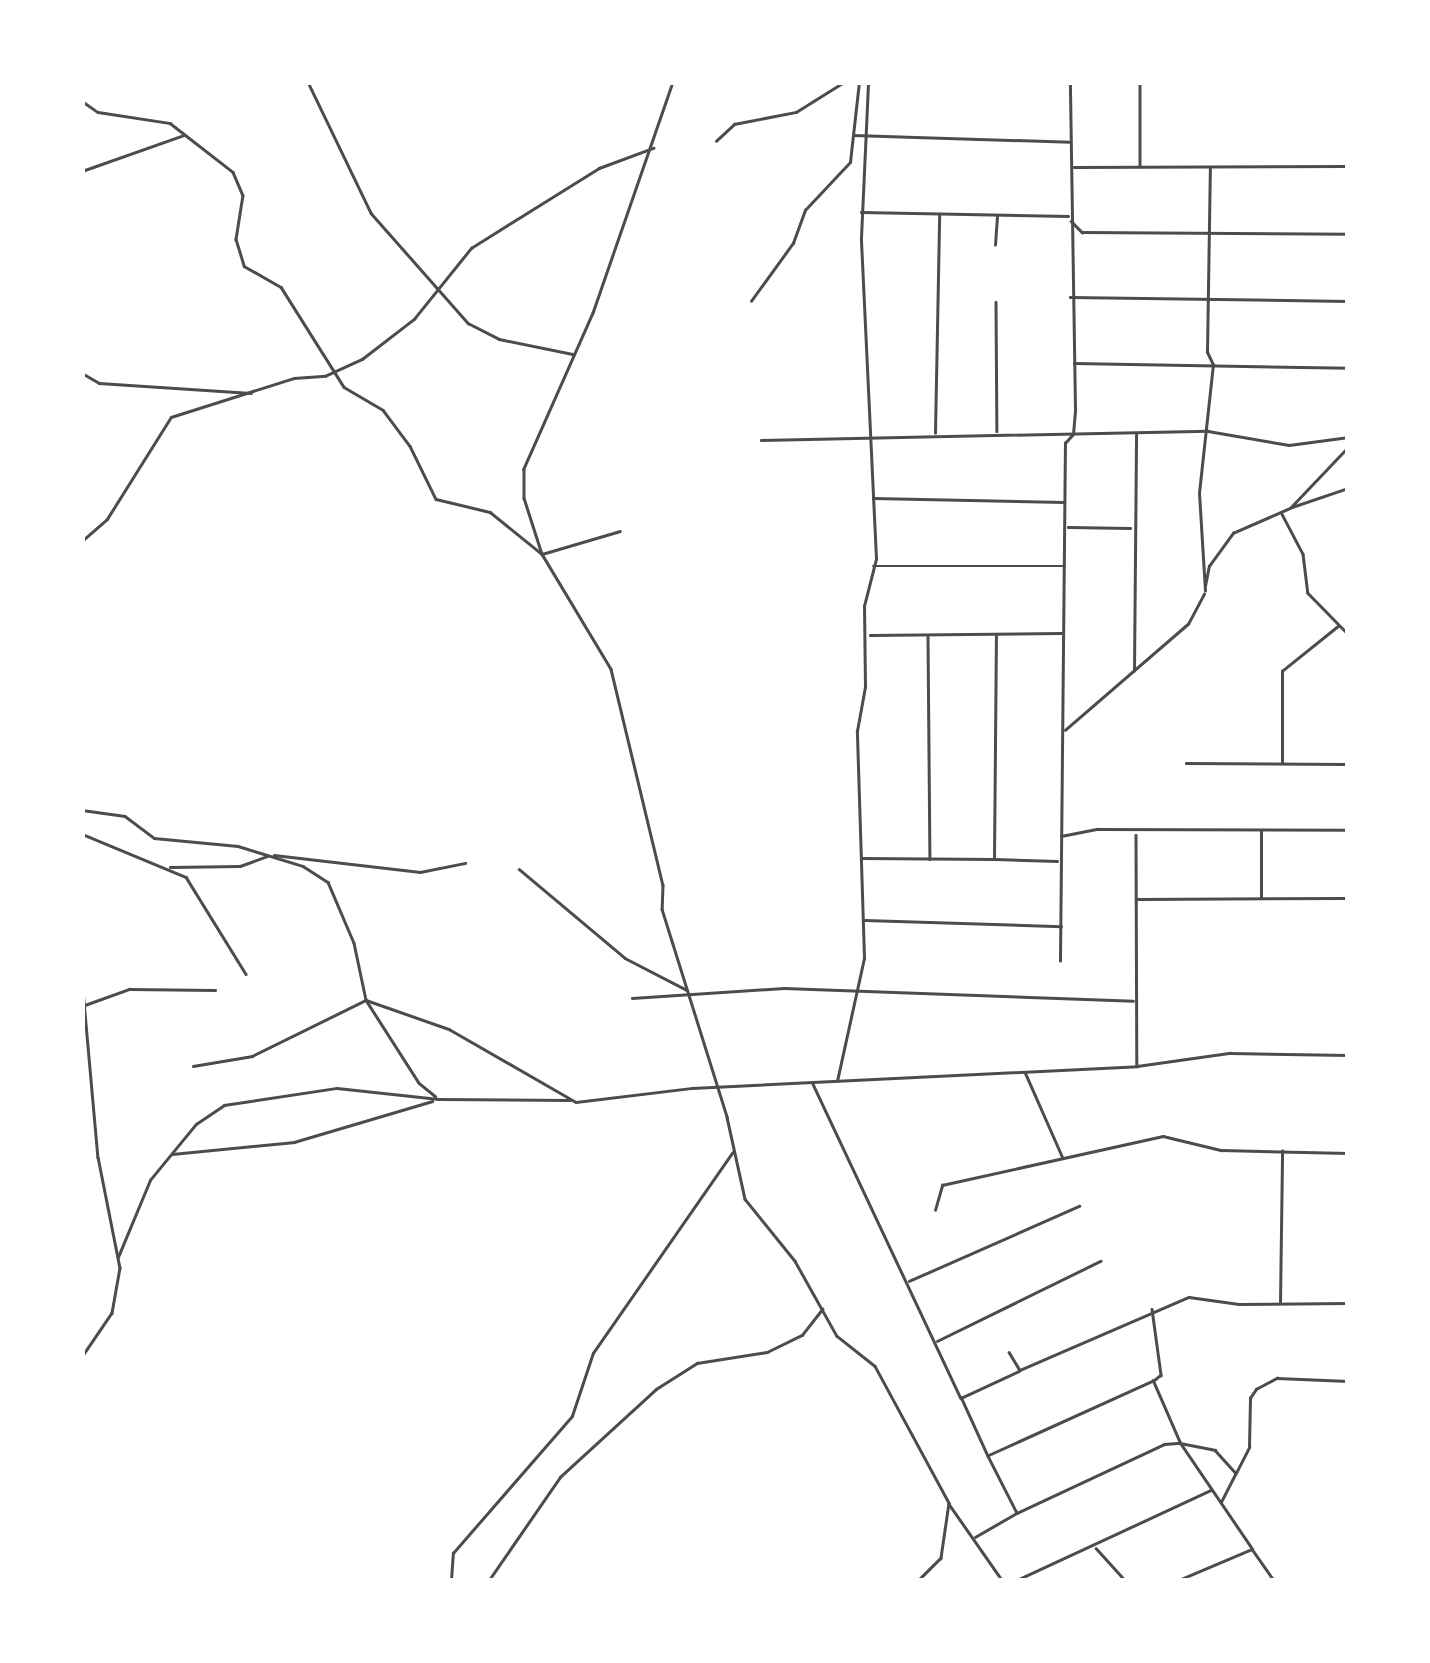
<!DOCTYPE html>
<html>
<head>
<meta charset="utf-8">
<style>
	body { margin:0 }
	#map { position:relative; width:1430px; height:1663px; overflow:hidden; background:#fff; font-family:"Fira Sans",sans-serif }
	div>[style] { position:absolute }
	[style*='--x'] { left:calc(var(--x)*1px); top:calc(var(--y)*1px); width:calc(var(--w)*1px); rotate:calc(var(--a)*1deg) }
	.minor>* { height:2.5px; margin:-1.25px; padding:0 1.25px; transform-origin:1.25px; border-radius:1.25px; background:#4c4c4c }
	span { translate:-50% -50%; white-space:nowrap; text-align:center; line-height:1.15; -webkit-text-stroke:10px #fff; paint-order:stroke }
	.frame { position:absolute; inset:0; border:85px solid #fff; pointer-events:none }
</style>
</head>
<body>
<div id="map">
	<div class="minor">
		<i style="--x:308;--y:82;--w:145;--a:64.3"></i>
		<i style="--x:371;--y:213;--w:147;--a:48.6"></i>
		<i style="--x:468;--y:323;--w:35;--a:27"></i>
		<i style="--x:499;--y:339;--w:76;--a:11.5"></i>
		<i style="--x:673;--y:82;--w:244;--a:109.1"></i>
		<i style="--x:593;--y:313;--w:171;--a:113.9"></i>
		<i style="--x:524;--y:469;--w:29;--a:90"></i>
		<i style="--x:524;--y:498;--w:59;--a:72.2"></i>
		<i style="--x:542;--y:554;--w:134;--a:59"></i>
		<i style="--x:611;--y:669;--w:222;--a:76.5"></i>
		<i style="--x:663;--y:885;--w:24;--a:92"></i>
		<i style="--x:662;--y:909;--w:218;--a:72.6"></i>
		<i style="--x:727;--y:1117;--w:84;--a:77.6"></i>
		<i style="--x:745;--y:1199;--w:80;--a:51.1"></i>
		<i style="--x:795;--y:1261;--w:86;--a:60.8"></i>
		<i style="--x:837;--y:1336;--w:48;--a:38.3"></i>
		<i style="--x:875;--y:1366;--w:156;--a:61.6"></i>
		<i style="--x:949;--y:1503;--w:56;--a:98.3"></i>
		<i style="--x:941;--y:1558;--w:31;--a:135"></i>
		<i style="--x:1140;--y:82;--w:84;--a:90"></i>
		<i style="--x:82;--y:101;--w:19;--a:35"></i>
		<i style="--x:98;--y:112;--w:73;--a:8.7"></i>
		<i style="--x:170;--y:123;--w:80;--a:37.9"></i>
		<i style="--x:233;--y:172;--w:25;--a:67"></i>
		<i style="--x:243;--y:195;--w:45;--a:99"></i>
		<i style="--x:236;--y:239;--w:28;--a:73"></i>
		<i style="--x:244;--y:266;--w:43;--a:29.6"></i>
		<i style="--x:281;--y:287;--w:118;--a:57.8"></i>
		<i style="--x:344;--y:387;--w:45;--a:30.5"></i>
		<i style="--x:383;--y:410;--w:45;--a:53.1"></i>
		<i style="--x:410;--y:446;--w:59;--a:63.9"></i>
		<i style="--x:436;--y:499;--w:56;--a:13.5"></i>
		<i style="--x:490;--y:512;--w:67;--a:38.9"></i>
		<i style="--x:542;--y:554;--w:81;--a:-16.4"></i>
		<i style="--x:853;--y:135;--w:217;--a:1.8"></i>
		<i style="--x:716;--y:141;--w:25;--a:-43"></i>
		<i style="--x:734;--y:124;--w:63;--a:-11"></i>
		<i style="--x:796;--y:112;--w:57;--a:-32"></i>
		<i style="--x:1074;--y:167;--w:274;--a:-0.2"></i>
		<i style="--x:82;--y:171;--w:108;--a:-19.4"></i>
		<i style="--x:861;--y:212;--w:207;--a:1.1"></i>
		<i style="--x:1071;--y:221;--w:16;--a:45"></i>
		<i style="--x:1082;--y:232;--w:266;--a:0.4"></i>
		<i style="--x:995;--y:245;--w:28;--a:-86"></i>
		<i style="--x:1070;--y:297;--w:278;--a:0.8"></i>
		<i style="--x:751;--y:301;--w:72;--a:-54.1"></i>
		<i style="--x:793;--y:243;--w:35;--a:-70"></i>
		<i style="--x:805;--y:210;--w:66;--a:-46.8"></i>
		<i style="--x:850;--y:162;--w:81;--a:-83.6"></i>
		<i style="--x:996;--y:302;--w:129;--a:89.6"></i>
		<i style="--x:1074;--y:363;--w:274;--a:1"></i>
		<i style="--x:82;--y:373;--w:20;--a:30"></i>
		<i style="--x:99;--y:383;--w:152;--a:3.8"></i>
		<i style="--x:935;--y:433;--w:217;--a:-88.9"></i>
		<i style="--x:761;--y:440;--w:447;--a:-1.2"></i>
		<i style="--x:1208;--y:431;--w:82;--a:9.8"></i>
		<i style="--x:1289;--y:445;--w:60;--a:-7.7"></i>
		<i style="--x:873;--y:498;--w:191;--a:1.2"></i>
		<i style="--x:1292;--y:507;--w:59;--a:-18.7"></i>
		<i style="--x:1282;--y:514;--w:45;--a:62.3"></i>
		<i style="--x:1303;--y:554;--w:39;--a:83"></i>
		<i style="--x:1308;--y:593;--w:57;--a:45.7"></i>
		<i style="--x:1068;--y:527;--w:62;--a:0.9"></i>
		<i style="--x:82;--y:541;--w:33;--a:-41"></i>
		<i style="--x:107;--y:519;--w:120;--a:-57.9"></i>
		<i style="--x:171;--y:417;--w:129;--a:-17.6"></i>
		<i style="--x:294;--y:378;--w:31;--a:-4"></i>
		<i style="--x:325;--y:376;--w:41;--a:-24.7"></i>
		<i style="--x:362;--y:359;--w:66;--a:-37.6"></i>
		<i style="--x:414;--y:319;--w:91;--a:-51.2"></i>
		<i style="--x:471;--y:248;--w:151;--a:-32"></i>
		<i style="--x:599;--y:168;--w:58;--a:-20.3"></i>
		<i style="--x:873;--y:566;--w:192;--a:0"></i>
		<i style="--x:1205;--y:586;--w:20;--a:-79"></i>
		<i style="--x:1209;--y:566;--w:41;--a:-54"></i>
		<i style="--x:1233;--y:533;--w:62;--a:-23.7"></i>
		<i style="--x:1290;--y:508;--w:84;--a:-46.4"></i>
		<i style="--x:1205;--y:591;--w:98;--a:-93.5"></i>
		<i style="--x:1199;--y:493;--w:129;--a:-83.8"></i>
		<i style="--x:1213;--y:365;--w:14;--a:-115"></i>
		<i style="--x:1207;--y:352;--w:183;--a:-89.1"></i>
		<i style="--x:1348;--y:617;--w:435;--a:90"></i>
		<i style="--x:870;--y:635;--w:191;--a:-0.6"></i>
		<i style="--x:928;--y:637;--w:222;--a:89.5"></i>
		<i style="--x:1134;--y:671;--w:236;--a:-89.5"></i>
		<i style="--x:1065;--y:730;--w:162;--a:-40.8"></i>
		<i style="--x:1188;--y:624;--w:34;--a:-62"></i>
		<i style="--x:1186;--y:763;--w:159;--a:0.4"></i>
		<i style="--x:1282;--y:763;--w:92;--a:-90"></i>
		<i style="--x:1282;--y:671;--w:72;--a:-38.8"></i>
		<i style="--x:82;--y:810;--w:43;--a:7.9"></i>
		<i style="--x:125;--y:816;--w:36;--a:37"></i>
		<i style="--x:154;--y:838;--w:84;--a:5.4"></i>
		<i style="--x:238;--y:846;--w:68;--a:17.1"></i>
		<i style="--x:303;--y:866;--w:30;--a:33"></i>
		<i style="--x:328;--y:882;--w:66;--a:66.9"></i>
		<i style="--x:354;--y:943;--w:58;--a:78.1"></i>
		<i style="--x:366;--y:1000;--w:88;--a:19.3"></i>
		<i style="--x:449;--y:1029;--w:146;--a:29.9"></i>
		<i style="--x:576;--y:1102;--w:117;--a:-6.9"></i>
		<i style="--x:692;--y:1088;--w:446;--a:-2.8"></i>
		<i style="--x:1137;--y:1066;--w:94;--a:-8"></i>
		<i style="--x:1230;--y:1053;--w:118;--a:1"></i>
		<i style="--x:82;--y:834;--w:113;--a:22.5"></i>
		<i style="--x:186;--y:877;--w:114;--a:58.3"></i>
		<i style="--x:1136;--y:835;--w:231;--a:89.8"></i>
		<i style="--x:1061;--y:836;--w:37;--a:-11"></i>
		<i style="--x:1097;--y:829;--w:250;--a:0.2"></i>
		<i style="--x:274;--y:855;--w:147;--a:6.6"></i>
		<i style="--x:420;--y:872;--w:46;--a:-11.3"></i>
		<i style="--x:862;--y:858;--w:132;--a:0.4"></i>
		<i style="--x:994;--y:859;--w:223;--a:-89.5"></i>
		<i style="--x:995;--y:859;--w:62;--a:1.8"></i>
		<i style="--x:170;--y:867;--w:70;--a:-0.8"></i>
		<i style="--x:240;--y:866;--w:29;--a:-20"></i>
		<i style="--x:519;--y:869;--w:138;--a:40"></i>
		<i style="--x:625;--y:958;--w:70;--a:27.3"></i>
		<i style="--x:1261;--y:897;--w:66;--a:-90"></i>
		<i style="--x:1138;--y:899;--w:207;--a:-0.3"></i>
		<i style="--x:865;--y:920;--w:196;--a:1.8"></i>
		<i style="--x:1060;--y:961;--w:518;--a:-89.45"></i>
		<i style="--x:1065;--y:443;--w:12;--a:-48"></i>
		<i style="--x:1073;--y:434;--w:25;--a:-85"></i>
		<i style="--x:1075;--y:409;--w:327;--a:-90.9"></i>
		<i style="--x:82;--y:979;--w:179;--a:84.9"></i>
		<i style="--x:98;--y:1157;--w:113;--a:78.8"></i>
		<i style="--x:120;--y:1268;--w:46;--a:100.1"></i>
		<i style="--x:112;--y:1313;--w:53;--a:124.3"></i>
		<i style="--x:632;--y:998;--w:152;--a:-3.8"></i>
		<i style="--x:784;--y:988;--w:349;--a:2.1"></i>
		<i style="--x:82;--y:1006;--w:50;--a:-19.9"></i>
		<i style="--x:129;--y:989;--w:86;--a:0.7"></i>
		<i style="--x:193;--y:1066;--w:60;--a:-9.6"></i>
		<i style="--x:252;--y:1056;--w:127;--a:-26.2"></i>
		<i style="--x:366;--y:1000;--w:98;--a:57.4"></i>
		<i style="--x:419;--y:1083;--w:21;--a:39"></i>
		<i style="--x:1025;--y:1072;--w:92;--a:66.2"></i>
		<i style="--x:837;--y:1081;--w:126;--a:-77.6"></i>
		<i style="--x:864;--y:958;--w:227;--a:-91.8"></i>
		<i style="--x:857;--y:731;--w:45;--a:-79.7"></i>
		<i style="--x:865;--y:687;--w:81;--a:-90.7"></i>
		<i style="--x:864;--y:606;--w:49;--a:-75.7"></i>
		<i style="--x:876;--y:559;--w:321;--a:-92.7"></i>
		<i style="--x:861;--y:238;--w:156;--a:-87.4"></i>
		<i style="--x:813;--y:1084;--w:347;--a:64.8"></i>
		<i style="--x:172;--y:1154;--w:123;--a:-5.6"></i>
		<i style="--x:294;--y:1142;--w:144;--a:-16.5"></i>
		<i style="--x:935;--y:1210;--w:26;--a:-74"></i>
		<i style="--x:942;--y:1185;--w:226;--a:-12.5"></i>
		<i style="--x:1163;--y:1136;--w:60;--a:13.6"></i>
		<i style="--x:1221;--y:1150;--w:127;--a:1.4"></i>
		<i style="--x:118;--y:1257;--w:83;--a:-67.4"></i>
		<i style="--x:150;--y:1180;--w:72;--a:-50.6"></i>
		<i style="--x:196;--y:1124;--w:34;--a:-34"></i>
		<i style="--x:224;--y:1105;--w:114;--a:-8.6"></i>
		<i style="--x:337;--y:1088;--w:102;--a:6.2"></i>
		<i style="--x:438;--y:1099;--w:132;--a:0.4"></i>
		<i style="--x:909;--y:1281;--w:186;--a:-23.8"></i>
		<i style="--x:1280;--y:1302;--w:151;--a:-89.2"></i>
		<i style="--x:1152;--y:1309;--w:67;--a:82.2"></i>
		<i style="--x:1161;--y:1375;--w:8;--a:140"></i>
		<i style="--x:937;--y:1341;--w:182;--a:-26.1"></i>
		<i style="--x:1009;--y:1352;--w:21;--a:59"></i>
		<i style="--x:1020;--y:1370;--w:184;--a:-23.4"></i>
		<i style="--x:1189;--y:1297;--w:50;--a:8"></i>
		<i style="--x:1239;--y:1304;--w:109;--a:-0.5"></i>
		<i style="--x:987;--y:1455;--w:63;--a:-114.5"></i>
		<i style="--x:961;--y:1398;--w:64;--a:-25"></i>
		<i style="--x:1221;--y:1502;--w:31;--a:-63"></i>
		<i style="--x:949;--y:1504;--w:93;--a:55.1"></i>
		<i style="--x:975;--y:1537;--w:46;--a:-29.9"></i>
		<i style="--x:1096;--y:1548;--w:43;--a:47.8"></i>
		<i style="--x:1252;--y:1549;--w:38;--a:55"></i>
		<i style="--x:451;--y:1580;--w:27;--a:-86"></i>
		<i style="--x:453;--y:1553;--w:181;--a:-49"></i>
		<i style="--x:572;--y:1416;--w:66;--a:-71.6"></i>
		<i style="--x:593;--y:1353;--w:244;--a:-55.2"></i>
		<i style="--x:489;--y:1580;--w:125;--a:-55.4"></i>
		<i style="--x:560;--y:1477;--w:130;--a:-42.5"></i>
		<i style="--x:656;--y:1389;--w:49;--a:-32.4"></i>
		<i style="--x:697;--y:1363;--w:71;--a:-8.9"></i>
		<i style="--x:767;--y:1352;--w:39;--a:-26"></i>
		<i style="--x:802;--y:1335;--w:33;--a:-52"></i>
		<i style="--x:1017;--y:1580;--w:214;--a:-24.9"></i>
		<i style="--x:1179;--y:1580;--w:79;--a:-23"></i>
		<i style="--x:1252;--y:1549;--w:128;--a:-124.2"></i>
		<i style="--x:1180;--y:1443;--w:68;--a:-113.5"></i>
		<i style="--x:1153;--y:1381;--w:181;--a:155.6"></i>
		<i style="--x:988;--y:1456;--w:64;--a:63"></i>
		<i style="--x:1017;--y:1513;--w:162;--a:-25.1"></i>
		<i style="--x:1164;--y:1444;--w:16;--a:-4"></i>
		<i style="--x:1180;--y:1443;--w:36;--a:11"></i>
		<i style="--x:1215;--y:1450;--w:31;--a:48"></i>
		<i style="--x:1236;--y:1473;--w:29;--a:-63"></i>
		<i style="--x:1249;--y:1447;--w:49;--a:-88.8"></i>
		<i style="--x:1250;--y:1398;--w:11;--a:-56"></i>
		<i style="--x:1256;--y:1389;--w:24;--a:-28"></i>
		<i style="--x:1277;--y:1378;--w:71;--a:2.4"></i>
	</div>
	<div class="frame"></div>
</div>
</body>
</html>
